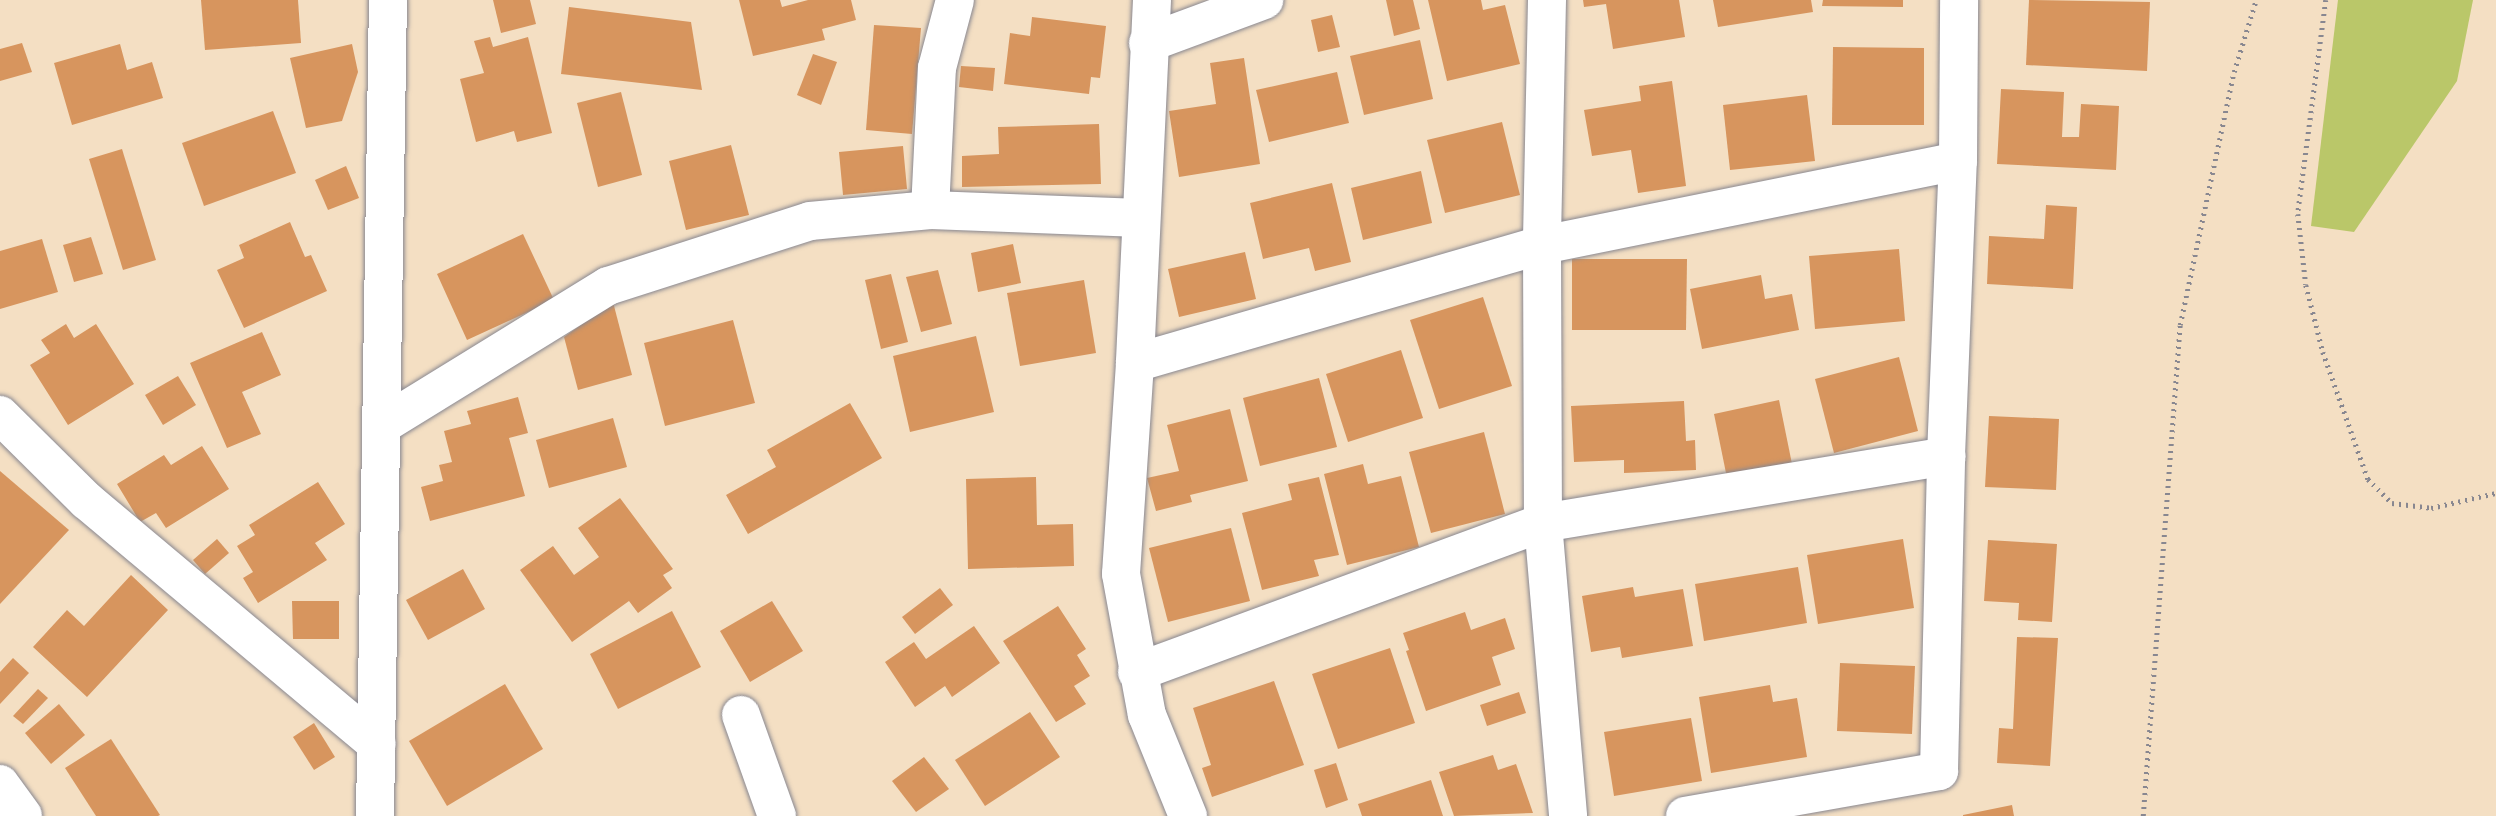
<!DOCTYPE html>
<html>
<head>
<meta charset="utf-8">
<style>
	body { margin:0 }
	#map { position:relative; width:2496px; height:816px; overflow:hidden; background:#f4dfc3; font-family:"Comic Neue",sans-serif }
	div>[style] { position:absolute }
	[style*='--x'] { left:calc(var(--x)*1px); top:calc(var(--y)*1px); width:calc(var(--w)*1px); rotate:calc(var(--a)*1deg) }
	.green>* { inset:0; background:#bac769 }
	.building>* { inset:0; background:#d7955e }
	.path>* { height:4.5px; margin-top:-2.25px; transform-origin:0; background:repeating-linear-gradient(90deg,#888790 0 2px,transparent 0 7px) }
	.roads { filter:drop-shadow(0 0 2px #888790) drop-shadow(0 0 2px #888790) }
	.minor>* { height:38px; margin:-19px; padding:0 19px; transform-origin:19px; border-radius:19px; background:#fff }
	span { translate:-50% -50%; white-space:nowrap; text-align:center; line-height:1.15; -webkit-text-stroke:7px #fdfcf7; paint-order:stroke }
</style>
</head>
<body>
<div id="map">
	<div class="green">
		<i style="clip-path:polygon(2338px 0,2473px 0,2457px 81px,2354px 232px,2311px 226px)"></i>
	</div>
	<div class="building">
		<i style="clip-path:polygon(201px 0,298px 0,301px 43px,205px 50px)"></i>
		<i style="clip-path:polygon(493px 0,530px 0,536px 24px,501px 33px)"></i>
		<i style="clip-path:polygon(739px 0,780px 0,782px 7px,808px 0,851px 0,856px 20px,822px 29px,825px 40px,753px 56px)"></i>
		<i style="clip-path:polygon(1386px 0,1413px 0,1420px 29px,1394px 36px)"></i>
		<i style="clip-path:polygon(1428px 0,1481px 0,1483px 10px,1505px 5px,1520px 64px,1447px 81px)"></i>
		<i style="clip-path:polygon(1583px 0,1679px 0,1685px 37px,1613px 49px,1606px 4px,1584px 7px)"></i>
		<i style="clip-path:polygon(1713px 0,1811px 0,1813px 12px,1718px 27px)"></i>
		<i style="clip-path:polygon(1823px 0,1903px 0,1903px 7px,1822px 6px)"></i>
		<i style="clip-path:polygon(2029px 0,2150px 2px,2147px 71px,2026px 65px)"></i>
		<i style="clip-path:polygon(569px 7px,691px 22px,702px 90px,561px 74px)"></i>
		<i style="clip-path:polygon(1332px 15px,1340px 47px,1318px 52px,1311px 20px)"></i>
		<i style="clip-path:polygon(1032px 17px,1106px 26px,1100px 78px,1091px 77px,1089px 94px,1004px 84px,1010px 33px,1030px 36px)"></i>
		<i style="clip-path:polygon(874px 25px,921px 28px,912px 134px,866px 130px)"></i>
		<i style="clip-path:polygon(490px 37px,493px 47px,528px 37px,552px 133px,517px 142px,514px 131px,476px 142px,460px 79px,484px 73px,474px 41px)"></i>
		<i style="clip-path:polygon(1420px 40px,1433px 99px,1364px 115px,1350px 56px)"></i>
		<i style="clip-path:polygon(22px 43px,32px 72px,0 81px,0 49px)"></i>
		<i style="clip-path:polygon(120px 44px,127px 70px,152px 62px,163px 98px,72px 125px,54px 63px)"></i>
		<i style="clip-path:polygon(352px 44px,358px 72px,342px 121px,306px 128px,290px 58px)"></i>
		<i style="clip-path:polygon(1833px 47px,1924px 48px,1924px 125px,1832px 125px)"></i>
		<i style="clip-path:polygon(813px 54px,837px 62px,821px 105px,797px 95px)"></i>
		<i style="clip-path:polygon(1244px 58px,1260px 164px,1179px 177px,1169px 111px,1216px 104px,1210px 63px)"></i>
		<i style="clip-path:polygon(961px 66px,995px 68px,993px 91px,959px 87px)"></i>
		<i style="clip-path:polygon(1337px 72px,1349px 123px,1269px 142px,1256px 90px)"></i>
		<i style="clip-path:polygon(1672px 81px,1686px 186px,1638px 193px,1631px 150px,1592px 156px,1584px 110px,1641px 101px,1639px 86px)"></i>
		<i style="clip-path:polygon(2001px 89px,2064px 92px,2062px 137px,2079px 137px,2081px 104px,2119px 106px,2116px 170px,1997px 164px)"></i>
		<i style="clip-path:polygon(621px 92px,642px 175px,598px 187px,577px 103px)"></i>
		<i style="clip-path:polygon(1807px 95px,1815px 161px,1730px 170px,1723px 105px)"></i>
		<i style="clip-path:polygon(273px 111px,296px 173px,204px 206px,182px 143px)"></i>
		<i style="clip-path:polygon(1502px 122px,1520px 195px,1445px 213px,1427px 140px)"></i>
		<i style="clip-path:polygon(1099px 124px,1101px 184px,962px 187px,962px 156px,999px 154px,998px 127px)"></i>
		<i style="clip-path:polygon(731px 145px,749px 215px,686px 230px,669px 161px)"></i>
		<i style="clip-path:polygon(903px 146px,907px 189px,843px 195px,839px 152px)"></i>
		<i style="clip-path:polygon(122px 149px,156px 260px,123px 270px,89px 159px)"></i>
		<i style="clip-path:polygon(346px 166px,359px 198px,328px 210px,315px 180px)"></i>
		<i style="clip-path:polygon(1421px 171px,1432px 223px,1363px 240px,1351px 188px)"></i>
		<i style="clip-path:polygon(1332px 183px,1351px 262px,1315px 271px,1309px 248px,1263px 259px,1250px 203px)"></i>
		<i style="clip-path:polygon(2046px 205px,2077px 207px,2073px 289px,1987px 284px,1989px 236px,2044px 239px)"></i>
		<i style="clip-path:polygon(290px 222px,305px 257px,311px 255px,327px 291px,244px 328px,217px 270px,244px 258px,239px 245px)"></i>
		<i style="clip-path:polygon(523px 234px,554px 300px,467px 340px,437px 274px)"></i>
		<i style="clip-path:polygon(91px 237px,103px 274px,74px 282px,63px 245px)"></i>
		<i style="clip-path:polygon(42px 239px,58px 292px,0 309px,0 251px)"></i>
		<i style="clip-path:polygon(1013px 244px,1021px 283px,978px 292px,971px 253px)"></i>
		<i style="clip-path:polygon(1899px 249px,1905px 321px,1815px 329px,1809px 256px)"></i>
		<i style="clip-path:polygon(1245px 252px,1256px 299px,1179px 317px,1168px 269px)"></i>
		<i style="clip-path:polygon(1572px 259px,1687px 259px,1686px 330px,1572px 330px)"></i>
		<i style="clip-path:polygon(938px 270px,952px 324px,921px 332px,906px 277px)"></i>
		<i style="clip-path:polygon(891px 274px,908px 342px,881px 349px,865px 280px)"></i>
		<i style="clip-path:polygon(1761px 275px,1765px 299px,1792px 294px,1799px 330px,1702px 349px,1690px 289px)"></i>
		<i style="clip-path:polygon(1084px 280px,1096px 353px,1020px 366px,1007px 293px)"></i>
		<i style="clip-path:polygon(1483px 297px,1512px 386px,1439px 409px,1410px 320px)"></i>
		<i style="clip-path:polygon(613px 302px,632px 375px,578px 390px,564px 337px)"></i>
		<i style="clip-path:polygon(733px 320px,755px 403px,665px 426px,644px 343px)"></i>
		<i style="clip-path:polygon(66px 324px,74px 338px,96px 324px,134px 384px,68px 425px,30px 365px,50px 353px,41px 340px)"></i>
		<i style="clip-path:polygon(262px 332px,281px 375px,242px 392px,261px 434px,227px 448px,190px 363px)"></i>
		<i style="clip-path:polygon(976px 336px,994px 412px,910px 432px,893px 356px)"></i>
		<i style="clip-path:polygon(1401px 350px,1423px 418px,1348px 442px,1326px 374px)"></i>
		<i style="clip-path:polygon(1899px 357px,1918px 431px,1834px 453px,1815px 379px)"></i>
		<i style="clip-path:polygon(178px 376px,196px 405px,163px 425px,145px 395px)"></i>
		<i style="clip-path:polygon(1319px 378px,1337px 447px,1260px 466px,1243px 398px)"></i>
		<i style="clip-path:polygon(518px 397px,528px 433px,509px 438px,525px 496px,430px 521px,421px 487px,443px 481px,439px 465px,452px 462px,444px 431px,471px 424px,467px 411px)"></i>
		<i style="clip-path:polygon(1779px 400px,1792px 464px,1727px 478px,1714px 414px)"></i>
		<i style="clip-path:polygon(1684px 401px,1686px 441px,1695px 440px,1696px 470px,1624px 473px,1624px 460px,1574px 462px,1571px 406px)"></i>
		<i style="clip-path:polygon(850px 403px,882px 458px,748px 534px,726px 495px,776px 467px,767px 450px)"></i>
		<i style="clip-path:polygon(1230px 409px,1248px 481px,1190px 495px,1192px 502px,1156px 511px,1147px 478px,1179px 471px,1167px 425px)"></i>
		<i style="clip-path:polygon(1989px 416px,2059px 419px,2056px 490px,1985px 487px)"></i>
		<i style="clip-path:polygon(613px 418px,627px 467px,549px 488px,536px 440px)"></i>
		<i style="clip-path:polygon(1484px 432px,1505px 514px,1431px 533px,1409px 452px)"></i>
		<i style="clip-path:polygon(202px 446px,229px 489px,166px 528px,156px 513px,140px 522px,117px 484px,164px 455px,171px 465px)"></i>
		<i style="clip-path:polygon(1363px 464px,1368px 484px,1401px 476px,1419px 547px,1347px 565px,1324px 474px)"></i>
		<i style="clip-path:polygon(0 471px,69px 530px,0 604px)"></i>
		<i style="clip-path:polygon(1036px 477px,1037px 525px,1073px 524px,1074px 566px,968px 569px,966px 479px)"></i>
		<i style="clip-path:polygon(1319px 477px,1339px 555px,1314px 560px,1319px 576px,1262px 590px,1242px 513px,1292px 500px,1288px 484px)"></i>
		<i style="clip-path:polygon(318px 482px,345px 524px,315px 543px,327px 560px,258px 603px,243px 578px,253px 572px,237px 546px,255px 535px,249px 525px)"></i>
		<i style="clip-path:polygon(620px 498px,673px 569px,663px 575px,672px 588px,638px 613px,629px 601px,572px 642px,520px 570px,553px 546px,574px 575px,599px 557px,578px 528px)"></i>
		<i style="clip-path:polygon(1231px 528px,1250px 601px,1168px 622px,1149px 548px)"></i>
		<i style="clip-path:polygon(217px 539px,229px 553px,205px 574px,193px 560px)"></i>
		<i style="clip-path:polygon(1903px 539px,1914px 608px,1818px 624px,1807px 555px)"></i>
		<i style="clip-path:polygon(1988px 540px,2057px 544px,2052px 622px,2018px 620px,2019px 603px,1984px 601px)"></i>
		<i style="clip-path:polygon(1798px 567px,1807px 623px,1704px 641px,1695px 584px)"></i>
		<i style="clip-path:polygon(463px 569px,485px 609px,428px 640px,406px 600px)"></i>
		<i style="clip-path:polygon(131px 575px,168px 610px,87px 697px,33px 647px,67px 610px,84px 626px)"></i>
		<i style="clip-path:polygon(1633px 587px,1635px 597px,1683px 589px,1693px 646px,1622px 658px,1620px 647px,1591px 652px,1582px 596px)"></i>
		<i style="clip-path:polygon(940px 588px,953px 605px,915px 634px,902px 617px)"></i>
		<i style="clip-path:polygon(292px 601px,339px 601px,339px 639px,293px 639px)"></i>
		<i style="clip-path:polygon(772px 601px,803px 651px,750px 682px,720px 631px)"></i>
		<i style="clip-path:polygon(1058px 606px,1086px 649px,1077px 655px,1090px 676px,1074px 686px,1086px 704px,1056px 722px,1003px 641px)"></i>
		<i style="clip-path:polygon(672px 611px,701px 667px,618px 709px,590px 654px)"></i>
		<i style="clip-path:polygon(1465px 612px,1471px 630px,1505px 618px,1515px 649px,1492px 657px,1501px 685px,1426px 711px,1406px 651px,1409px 650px,1403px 633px)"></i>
		<i style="clip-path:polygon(974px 626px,1000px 663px,952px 697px,945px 686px,915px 707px,885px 662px,914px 642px,926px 659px)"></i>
		<i style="clip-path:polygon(2017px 637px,2058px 638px,2050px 766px,1997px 763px,1999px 728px,2013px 729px)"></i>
		<i style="clip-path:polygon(1390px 648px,1415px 723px,1338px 749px,1312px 674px)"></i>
		<i style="clip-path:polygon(13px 658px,29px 673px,0 704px,0 672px)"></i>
		<i style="clip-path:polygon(1840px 663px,1915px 666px,1912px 734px,1837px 731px)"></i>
		<i style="clip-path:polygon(1274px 681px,1304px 765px,1212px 797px,1202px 768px,1211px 765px,1193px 708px)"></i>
		<i style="clip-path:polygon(505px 684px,543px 749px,447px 806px,409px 741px)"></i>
		<i style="clip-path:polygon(1770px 685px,1773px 702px,1797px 698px,1807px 757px,1711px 773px,1699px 697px)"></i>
		<i style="clip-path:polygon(38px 689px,48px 698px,23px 724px,13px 716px)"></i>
		<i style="clip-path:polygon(1519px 692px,1526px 713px,1487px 726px,1480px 705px)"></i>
		<i style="clip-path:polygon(59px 704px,85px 735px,51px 764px,25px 733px)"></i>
		<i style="clip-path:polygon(1030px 712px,1060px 757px,985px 806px,955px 760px)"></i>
		<i style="clip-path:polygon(1691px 718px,1702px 781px,1614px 796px,1604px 732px)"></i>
		<i style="clip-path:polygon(314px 723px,335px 757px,314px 770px,293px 737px)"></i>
		<i style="clip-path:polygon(111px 739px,160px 815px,158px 816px,96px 816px,65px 768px)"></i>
		<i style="clip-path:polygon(1493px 755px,1498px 770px,1516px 764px,1533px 813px,1454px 816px,1439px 772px)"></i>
		<i style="clip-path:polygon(924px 757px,949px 789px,916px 812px,892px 781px)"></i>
		<i style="clip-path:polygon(1336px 763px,1348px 800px,1326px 808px,1314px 770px)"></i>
		<i style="clip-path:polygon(1431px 780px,1443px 816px,1362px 816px,1358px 804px)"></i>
		<i style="clip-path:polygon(2012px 805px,2014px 816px,1963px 816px,1963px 815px)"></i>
	</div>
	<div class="path">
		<i style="--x:2326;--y:0;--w:216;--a:97.5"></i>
		<i style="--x:2298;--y:214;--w:71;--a:83.6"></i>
		<i style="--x:2306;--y:285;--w:69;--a:75.8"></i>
		<i style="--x:2323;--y:352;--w:135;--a:70.5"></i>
		<i style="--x:2368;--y:479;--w:34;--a:45"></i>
		<i style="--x:2392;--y:503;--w:39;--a:7"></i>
		<i style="--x:2431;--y:508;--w:67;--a:-13"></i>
		<i style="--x:2143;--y:816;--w:492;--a:-85.7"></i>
		<i style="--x:2180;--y:325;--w:259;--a:-78"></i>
		<i style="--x:2234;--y:72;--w:75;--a:-73"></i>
	</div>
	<div class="roads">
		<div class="minor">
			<i style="--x:1152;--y:0;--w:363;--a:92.7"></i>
			<i style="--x:1135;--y:363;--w:211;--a:93.8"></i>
			<i style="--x:1121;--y:574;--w:143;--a:79.6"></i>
			<i style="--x:1147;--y:715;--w:109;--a:67.9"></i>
			<i style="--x:1547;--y:0;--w:245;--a:91.2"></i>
			<i style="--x:1542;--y:245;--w:278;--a:89.8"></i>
			<i style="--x:1543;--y:523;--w:294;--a:85.1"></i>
			<i style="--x:1148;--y:43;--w:124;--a:-20.3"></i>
			<i style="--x:930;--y:210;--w:142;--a:-87.2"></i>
			<i style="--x:937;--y:68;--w:70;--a:-75.2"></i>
			<i style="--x:1135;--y:363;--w:424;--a:-16.2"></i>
			<i style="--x:1542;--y:245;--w:424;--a:-11.4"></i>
			<i style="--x:0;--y:415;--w:122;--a:44.7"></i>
			<i style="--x:87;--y:501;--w:378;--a:40"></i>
			<i style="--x:382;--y:425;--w:265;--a:-31.6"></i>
			<i style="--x:608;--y:286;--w:212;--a:-17.8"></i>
			<i style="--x:810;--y:221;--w:121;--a:-5.2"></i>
			<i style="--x:930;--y:210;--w:211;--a:2.2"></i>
			<i style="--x:1137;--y:672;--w:432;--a:-20.2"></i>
			<i style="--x:1543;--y:523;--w:409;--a:-9.4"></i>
			<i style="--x:741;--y:715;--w:107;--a:70.4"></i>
			<i style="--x:0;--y:784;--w:39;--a:54"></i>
			<i style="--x:375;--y:816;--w:816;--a:-89.09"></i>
			<i style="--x:1685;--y:816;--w:258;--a:-10"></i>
			<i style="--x:1939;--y:771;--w:315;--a:-88.7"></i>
			<i style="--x:1946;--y:456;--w:295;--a:-87.7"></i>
			<i style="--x:1958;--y:161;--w:161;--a:-89.6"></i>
		</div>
	</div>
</div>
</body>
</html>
